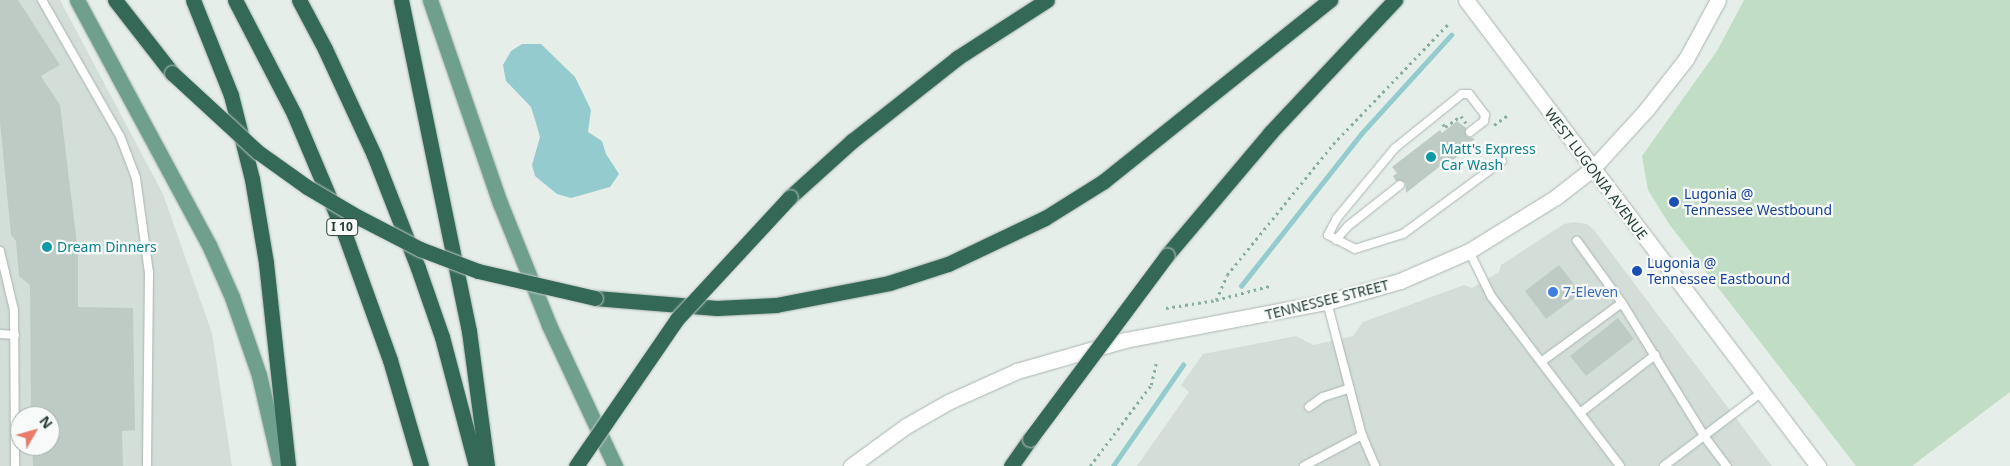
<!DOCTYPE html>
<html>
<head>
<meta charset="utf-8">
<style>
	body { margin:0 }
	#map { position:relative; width:2010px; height:466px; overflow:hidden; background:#e6eee9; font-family:"Noto Sans",sans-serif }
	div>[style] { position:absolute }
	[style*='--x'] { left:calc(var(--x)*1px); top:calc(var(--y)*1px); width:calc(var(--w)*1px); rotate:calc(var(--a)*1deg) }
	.built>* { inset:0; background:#d4ded8 }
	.green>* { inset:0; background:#c1ddc5 }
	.water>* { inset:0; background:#93cbce }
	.stream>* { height:4.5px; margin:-2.25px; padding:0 2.25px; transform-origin:2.25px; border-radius:2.25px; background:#93cbce }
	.building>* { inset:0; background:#becbc5 }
	.path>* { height:2.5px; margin-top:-1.25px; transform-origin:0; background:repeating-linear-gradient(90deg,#89af9f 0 2.5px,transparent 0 6.5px) }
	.roads { filter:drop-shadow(0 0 1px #a9b6af) drop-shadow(0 0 1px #a9b6af) }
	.lane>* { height:8px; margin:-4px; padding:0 4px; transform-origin:4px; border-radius:4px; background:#fff }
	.secondary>* { height:15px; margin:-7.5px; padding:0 7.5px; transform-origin:7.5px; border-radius:7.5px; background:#fff }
	.primary>* { height:15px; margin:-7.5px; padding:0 7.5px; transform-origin:7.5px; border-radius:7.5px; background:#6ea08d }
	.highway>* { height:15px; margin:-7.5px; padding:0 7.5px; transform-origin:7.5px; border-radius:7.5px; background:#346958 }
	.bridges { filter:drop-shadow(0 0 1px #c2c9c6) drop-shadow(0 0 1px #c2c9c6) }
	.highway-bridge>* { height:15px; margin:-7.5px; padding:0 7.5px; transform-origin:7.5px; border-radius:7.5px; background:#346958 }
	.dots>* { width:14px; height:14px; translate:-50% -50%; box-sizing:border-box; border:2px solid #f7faf8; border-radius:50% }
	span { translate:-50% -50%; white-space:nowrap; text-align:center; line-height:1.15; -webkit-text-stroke:4.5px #f7faf8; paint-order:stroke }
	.shield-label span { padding:1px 4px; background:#f7faf8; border:1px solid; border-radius:4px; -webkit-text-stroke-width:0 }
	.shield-label { font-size:12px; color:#263f35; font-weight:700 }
	.culture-label { font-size:14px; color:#0d838f }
	.left { translate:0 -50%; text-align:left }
	.street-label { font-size:14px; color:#263f35 }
	.transit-label { font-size:14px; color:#164399 }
	.shop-label { font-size:14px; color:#366cbe }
	.north { position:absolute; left:10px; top:406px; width:50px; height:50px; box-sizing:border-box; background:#f7faf8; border:1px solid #a3afaa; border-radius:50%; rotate:52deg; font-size:14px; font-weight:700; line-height:20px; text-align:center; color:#263f35 }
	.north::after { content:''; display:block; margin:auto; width:18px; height:22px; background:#e87b6a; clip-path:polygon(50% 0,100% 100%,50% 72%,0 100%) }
</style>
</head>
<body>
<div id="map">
	<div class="built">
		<i style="clip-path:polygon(evenodd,0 0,60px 0,163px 194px,212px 333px,232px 466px,0 466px,0 0,20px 416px,50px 416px,50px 446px,20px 446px,20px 416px)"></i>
		<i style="clip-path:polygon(1575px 222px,1587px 224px,1594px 230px,1772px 466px,1137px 466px,1189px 392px,1181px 385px,1203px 354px,1296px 336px,1313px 345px,1353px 336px,1363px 322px,1464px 285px,1472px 288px,1499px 272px,1501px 265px,1564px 224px)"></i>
	</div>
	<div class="green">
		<i style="clip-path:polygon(1744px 0,2010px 0,2010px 392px,1912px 466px,1856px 466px,1669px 224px,1648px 190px,1642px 156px,1717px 51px)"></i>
	</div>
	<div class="water">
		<i style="clip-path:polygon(522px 44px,541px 44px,575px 77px,591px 110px,588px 132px,602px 141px,606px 154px,619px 174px,610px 187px,571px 198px,557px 194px,535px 176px,532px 165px,540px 137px,536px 123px,531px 107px,506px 81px,503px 65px,511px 51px)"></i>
	</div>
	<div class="stream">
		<i style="--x:1241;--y:286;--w:194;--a:-51.7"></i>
		<i style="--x:1361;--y:134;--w:134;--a:-47.7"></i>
		<i style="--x:1113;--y:466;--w:123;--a:-55.3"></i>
	</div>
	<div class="building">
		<i style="clip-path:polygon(0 0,18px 0,60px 65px,41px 76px,60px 105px,78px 252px,78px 307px,133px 308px,135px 430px,122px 431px,123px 466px,33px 466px,32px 446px,50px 446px,50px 416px,31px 416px,30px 285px,19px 276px,16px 241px,11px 235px,0 122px)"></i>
		<i style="clip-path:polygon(1457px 121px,1466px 128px,1466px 136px,1475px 139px,1459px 151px,1461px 154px,1450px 162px,1448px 160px,1406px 193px,1405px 182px,1396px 181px,1393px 176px,1397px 173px,1392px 167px,1440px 130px,1442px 133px)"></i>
		<i style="clip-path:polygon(1559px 265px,1581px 293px,1546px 319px,1525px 291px)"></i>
		<i style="clip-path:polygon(1618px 318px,1634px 339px,1586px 376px,1570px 356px)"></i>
	</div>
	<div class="path">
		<i style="--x:1443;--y:124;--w:4;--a:56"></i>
		<i style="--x:1445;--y:127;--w:19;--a:-35"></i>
		<i style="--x:1461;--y:116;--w:9;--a:54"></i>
		<i style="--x:1494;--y:125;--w:19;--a:-36"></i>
		<i style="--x:1216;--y:300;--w:27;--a:-66"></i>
		<i style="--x:1227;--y:275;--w:169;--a:-51"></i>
		<i style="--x:1333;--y:144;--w:166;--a:-46.2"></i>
		<i style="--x:1166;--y:308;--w:51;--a:-9.1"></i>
		<i style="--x:1216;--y:300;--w:55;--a:-14.8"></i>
		<i style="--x:1090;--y:466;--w:101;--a:-53"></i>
		<i style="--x:1151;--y:385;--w:26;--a:-77"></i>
	</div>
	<div class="roads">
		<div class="lane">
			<i style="--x:42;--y:0;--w:157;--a:60.2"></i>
			<i style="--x:120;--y:136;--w:45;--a:69.1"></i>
			<i style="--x:136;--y:178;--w:96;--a:82.2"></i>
			<i style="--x:149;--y:273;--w:193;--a:90.6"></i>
			<i style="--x:1470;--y:132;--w:18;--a:-38"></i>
			<i style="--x:1484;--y:121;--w:6;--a:-81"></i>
			<i style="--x:1485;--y:115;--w:26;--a:-127"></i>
			<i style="--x:1469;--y:94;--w:7;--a:180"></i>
			<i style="--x:1462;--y:94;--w:86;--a:141.1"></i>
			<i style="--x:1395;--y:148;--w:91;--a:129.6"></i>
			<i style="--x:1337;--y:218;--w:19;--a:118"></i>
			<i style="--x:1328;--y:235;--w:30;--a:27"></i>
			<i style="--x:1355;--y:249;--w:50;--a:-17.4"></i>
			<i style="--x:1403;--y:234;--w:123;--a:-36.4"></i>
			<i style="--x:1336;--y:240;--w:18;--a:-49"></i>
			<i style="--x:1348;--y:226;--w:66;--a:-38.3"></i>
			<i style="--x:0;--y:251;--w:61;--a:76.7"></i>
			<i style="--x:14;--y:310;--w:156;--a:89.6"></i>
			<i style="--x:1469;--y:251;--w:50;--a:63.9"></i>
			<i style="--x:1491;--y:296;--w:213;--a:52.8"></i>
			<i style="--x:1327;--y:302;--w:138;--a:75.3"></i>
			<i style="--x:1362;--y:435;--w:34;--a:67"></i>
			<i style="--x:1622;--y:303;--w:156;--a:58.3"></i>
			<i style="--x:1704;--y:436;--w:38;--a:53"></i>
			<i style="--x:0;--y:334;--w:15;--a:4"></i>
			<i style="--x:1541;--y:362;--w:100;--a:-36.1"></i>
			<i style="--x:1622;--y:303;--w:77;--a:-126"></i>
			<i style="--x:1309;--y:407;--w:17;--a:-36"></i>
			<i style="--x:1323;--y:397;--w:28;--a:-18"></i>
			<i style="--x:1580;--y:413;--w:95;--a:-37.7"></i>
			<i style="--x:1304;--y:466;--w:66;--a:-28.1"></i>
			<i style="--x:1664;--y:466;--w:121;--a:-37"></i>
		</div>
		<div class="secondary">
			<i style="--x:1466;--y:0;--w:584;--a:52.93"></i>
			<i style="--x:851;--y:466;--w:68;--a:-36"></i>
			<i style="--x:906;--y:426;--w:48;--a:-29.7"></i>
			<i style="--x:948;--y:402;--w:76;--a:-24.2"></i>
			<i style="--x:1017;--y:371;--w:112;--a:-16"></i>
			<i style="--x:1125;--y:340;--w:206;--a:-10.7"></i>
			<i style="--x:1327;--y:302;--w:76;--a:-16"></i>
			<i style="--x:1400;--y:281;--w:75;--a:-23.5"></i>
			<i style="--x:1469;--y:251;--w:102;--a:-31.8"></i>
			<i style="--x:1556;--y:197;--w:46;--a:-37.9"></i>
			<i style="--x:1592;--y:169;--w:80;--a:-47.5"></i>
			<i style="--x:1646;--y:110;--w:65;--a:-51.9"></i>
			<i style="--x:1686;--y:59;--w:67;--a:-61.5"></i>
		</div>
		<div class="primary">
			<i style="--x:77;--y:0;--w:278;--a:61.7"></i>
			<i style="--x:209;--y:245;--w:57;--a:66.1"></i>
			<i style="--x:232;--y:297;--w:83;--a:70.9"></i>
			<i style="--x:259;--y:375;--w:93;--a:77"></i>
			<i style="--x:430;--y:0;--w:215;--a:71"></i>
			<i style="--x:500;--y:203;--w:131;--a:68.1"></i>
			<i style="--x:549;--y:325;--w:156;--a:64.9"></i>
		</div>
		<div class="highway">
			<i style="--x:115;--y:0;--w:93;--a:52"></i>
			<i style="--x:193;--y:0;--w:102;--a:68.2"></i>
			<i style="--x:231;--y:95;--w:87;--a:76"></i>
			<i style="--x:252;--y:179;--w:85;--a:80.5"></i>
			<i style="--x:266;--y:263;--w:204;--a:83.8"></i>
			<i style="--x:235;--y:0;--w:128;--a:62.6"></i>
			<i style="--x:294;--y:114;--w:131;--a:67.1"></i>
			<i style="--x:345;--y:235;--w:133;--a:70.2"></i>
			<i style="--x:390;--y:360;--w:110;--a:73.7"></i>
			<i style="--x:299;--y:0;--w:55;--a:62"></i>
			<i style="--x:325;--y:49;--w:117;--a:65.2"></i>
			<i style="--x:374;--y:155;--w:121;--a:68.7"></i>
			<i style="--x:418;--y:268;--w:73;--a:70.8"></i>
			<i style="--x:442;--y:337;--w:133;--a:75.2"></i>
			<i style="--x:401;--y:0;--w:338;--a:78.4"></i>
			<i style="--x:469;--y:331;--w:136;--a:82.4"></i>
			<i style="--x:790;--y:197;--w:84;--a:-42.1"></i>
			<i style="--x:852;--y:141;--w:134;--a:-38.3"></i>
			<i style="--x:957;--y:58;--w:107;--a:-32.8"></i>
			<i style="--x:1167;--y:255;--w:160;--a:-49.8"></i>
			<i style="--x:1270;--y:133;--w:183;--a:-46.8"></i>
			<i style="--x:595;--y:298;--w:122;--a:4.7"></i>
			<i style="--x:717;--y:308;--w:59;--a:-2.9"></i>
			<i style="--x:776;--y:305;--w:115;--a:-11"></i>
			<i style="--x:889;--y:283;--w:62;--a:-17.9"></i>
			<i style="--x:948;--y:264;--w:107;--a:-25.4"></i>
			<i style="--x:1045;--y:218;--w:70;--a:-32.1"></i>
			<i style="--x:1104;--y:181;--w:290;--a:-38.7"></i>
			<i style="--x:1011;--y:466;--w:33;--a:-55"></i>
		</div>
	</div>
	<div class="bridges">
		<div class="highway-bridge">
			<i style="--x:172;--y:73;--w:117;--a:42.6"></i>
			<i style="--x:258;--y:152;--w:60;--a:35.5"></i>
			<i style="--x:307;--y:187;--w:59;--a:30.5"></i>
			<i style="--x:358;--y:217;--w:70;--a:27.3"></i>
			<i style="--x:420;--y:249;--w:62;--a:20.8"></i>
			<i style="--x:478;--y:271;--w:120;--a:13"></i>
			<i style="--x:1030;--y:439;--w:229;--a:-53.3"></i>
			<i style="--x:576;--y:466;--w:178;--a:-55.5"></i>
			<i style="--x:677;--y:319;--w:166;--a:-47.2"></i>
		</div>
	</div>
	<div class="dots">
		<i style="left:1431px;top:157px;background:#0f9aa8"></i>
		<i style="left:1674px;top:202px;background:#1a4fb4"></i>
		<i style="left:47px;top:247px;background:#0f9aa8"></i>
		<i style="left:1637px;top:271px;background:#1a4fb4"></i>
		<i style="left:1553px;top:292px;background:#3f7fe0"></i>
	</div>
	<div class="shield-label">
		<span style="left:342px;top:227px">I 10</span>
	</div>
	<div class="culture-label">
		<span class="left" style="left:1441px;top:157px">Matt's Express<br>Car Wash</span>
		<span class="left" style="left:57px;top:247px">Dream Dinners</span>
	</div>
	<div class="street-label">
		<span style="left:1596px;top:174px;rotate:53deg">WEST LUGONIA AVENUE</span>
		<span style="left:1327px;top:300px;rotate:-14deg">TENNESSEE STREET</span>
	</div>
	<div class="transit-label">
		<span class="left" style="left:1684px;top:202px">Lugonia @<br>Tennessee Westbound</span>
		<span class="left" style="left:1647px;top:271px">Lugonia @<br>Tennessee Eastbound</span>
	</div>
	<div class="shop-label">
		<span class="left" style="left:1563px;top:292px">7-Eleven</span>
	</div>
	<div class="north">N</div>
</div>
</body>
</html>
